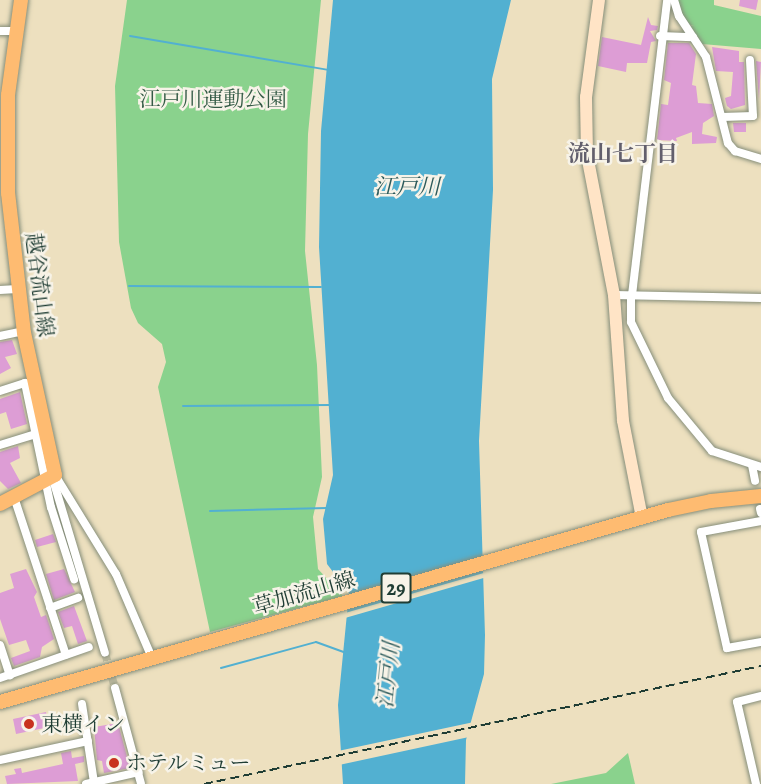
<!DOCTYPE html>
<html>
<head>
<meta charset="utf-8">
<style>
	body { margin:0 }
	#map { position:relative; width:761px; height:784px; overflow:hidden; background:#ede0bf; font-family:Alegreya,"Noto Serif JP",serif }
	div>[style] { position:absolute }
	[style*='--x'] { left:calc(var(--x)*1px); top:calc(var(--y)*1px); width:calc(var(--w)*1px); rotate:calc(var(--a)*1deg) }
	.green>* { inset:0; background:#8ad28d }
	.water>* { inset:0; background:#52b0d1 }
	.pier>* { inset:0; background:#ede0bf }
	.stream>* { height:2px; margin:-1px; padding:0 1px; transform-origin:1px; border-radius:1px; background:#52b0d1 }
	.building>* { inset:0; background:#dd9dd5 }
	.street-tunnel>* { height:8px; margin-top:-4px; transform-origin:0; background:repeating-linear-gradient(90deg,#c4bfa3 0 8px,transparent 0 12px) }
	.roads { filter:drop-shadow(0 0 2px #868e7a) drop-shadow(0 0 2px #868e7a) }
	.street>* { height:8px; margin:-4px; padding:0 4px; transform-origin:4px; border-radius:4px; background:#fff }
	.secondary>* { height:12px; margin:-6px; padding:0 6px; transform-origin:6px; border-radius:6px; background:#ffe4c6 }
	.primary>* { height:14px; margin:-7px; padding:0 7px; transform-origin:7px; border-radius:7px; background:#febb71 }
	.rail>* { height:2px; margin-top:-1px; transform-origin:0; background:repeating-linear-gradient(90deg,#1f3d34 0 9px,transparent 0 13.5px) }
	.dots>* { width:16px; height:16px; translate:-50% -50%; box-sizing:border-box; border:3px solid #f7f3e8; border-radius:50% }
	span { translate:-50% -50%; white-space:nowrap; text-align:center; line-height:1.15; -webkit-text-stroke:5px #f7f3e8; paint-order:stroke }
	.shield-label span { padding:2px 4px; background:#f7f3e8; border:2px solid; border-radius:4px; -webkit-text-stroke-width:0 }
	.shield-label { font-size:20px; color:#1f3d34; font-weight:700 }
	.park-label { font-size:21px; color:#345b46 }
	.street-label { font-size:21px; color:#1f3d34 }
	.poi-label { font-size:21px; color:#1f3d34 }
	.left { translate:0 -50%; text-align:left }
	.neighbourhood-label { font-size:22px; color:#625f6c; font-weight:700 }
	.water-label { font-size:22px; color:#2c5a5b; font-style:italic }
</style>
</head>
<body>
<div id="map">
	<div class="green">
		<i style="clip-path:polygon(127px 0,321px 0,308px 134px,305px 251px,317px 365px,322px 477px,313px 517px,318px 569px,343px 596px,210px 632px,158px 387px,166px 362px,162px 344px,138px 323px,131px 308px,119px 242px,115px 86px)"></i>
		<i style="clip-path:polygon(676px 0,714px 0,714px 5px,761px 16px,761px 49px,702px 44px,689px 26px,694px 26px,688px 25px,681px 15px)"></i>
		<i style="clip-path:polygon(628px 753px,635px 784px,551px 784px,606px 773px)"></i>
	</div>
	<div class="water">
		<i style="clip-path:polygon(333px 0,511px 0,492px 79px,493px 190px,479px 441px,485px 635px,484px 674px,466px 740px,465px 784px,343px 784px,338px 705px,349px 593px,327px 564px,323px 519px,333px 475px,319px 247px,321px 131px)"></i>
	</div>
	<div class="pier">
		<i style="clip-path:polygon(487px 572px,487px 577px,345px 618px,345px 613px)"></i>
		<i style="clip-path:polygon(474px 722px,469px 737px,339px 765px,338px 751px)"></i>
	</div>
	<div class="stream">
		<i style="--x:130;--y:36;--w:201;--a:9.7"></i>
		<i style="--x:129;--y:286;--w:192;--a:0.3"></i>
		<i style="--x:183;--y:406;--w:148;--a:-0.4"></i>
		<i style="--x:210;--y:511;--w:117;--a:-1.5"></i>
		<i style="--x:221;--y:668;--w:98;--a:-15.3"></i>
		<i style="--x:316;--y:642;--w:33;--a:20"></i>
	</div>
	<div class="building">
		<i style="clip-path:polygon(740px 0,758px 0,756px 10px,739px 6px)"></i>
		<i style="clip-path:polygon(648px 17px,651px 25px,658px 26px,657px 30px,650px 31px,656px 41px,651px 42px,647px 63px,627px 63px,626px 72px,598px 66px,602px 37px,641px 45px)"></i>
		<i style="clip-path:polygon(668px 43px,689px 43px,696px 54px,692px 85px,696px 86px,698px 103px,712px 104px,714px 116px,703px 123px,702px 134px,717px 137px,716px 143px,692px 144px,692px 132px,676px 138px,677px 141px,657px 140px,661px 104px,668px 105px,671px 83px,664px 80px)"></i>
		<i style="clip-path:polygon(712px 47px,739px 51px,739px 62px,744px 62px,745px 105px,731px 109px,727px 106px,725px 98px,731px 96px,733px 72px,716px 71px)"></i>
		<i style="clip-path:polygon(756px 61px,761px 62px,759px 100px)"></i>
		<i style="clip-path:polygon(733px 123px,746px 123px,746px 132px,734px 132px)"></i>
		<i style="clip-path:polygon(12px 340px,17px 354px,5px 357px,11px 368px,0 374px,0 342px)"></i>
		<i style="clip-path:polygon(20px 392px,27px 424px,11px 429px,6px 412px,0 414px,0 399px)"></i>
		<i style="clip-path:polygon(18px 446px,20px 458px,10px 463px,21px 483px,8px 489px,0 481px,0 452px)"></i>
		<i style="clip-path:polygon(53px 534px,56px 542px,37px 547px,35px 540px)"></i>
		<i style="clip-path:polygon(26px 569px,37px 592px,34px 597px,41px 617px,46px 615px,54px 639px,42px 647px,40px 657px,14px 666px,11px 658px,30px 651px,26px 640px,9px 645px,0 619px,0 593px,14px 588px,10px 574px)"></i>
		<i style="clip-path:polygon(64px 569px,75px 592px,54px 600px,46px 574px)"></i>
		<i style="clip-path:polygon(74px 606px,87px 641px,78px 644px,72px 626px,64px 628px,58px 612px)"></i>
		<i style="clip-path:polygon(46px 712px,49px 727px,16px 734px,13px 719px)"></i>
		<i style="clip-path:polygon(118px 723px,130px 768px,104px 773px,102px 761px,97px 760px,94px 727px)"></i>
		<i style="clip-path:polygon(71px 751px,72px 758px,84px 756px,84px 762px,75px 764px,78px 781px,7px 784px,5px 776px,16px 774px,14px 769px,21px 768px,22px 773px,63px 764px,61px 753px)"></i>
	</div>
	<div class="street-tunnel">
		<i style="--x:105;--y:653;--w:36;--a:74"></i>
	</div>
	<div class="roads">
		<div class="street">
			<i style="--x:674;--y:0;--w:17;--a:73"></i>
			<i style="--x:679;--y:16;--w:49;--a:56.6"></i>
			<i style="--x:706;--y:57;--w:89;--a:75.7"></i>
			<i style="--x:728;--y:143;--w:11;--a:49"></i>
			<i style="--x:735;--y:151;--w:27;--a:17"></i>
			<i style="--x:0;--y:31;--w:15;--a:0"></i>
			<i style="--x:660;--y:36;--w:33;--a:2"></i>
			<i style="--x:722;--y:117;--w:31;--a:-2"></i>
			<i style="--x:753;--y:116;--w:56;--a:-93.1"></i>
			<i style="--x:0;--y:290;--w:17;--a:-3"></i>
			<i style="--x:614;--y:295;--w:147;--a:1.2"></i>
			<i style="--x:631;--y:295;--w:27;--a:90"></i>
			<i style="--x:631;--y:322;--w:85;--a:64"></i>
			<i style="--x:668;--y:398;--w:69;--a:50.3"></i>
			<i style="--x:712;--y:451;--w:52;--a:18.1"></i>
			<i style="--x:632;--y:295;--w:297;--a:-83.2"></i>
			<i style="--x:0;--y:336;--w:25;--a:-12"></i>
			<i style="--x:0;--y:391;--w:26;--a:-18"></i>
			<i style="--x:25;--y:383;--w:127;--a:78.2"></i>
			<i style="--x:51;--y:507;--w:76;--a:72.3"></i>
			<i style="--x:0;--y:445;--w:38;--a:-17"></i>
			<i style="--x:752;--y:465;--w:16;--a:79"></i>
			<i style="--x:55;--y:475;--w:116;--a:58.4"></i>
			<i style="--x:116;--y:574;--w:91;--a:66.8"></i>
			<i style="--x:54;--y:483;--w:177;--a:73.3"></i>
			<i style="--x:14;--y:497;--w:166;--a:71.8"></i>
			<i style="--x:760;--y:509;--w:4;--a:76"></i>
			<i style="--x:761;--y:521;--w:61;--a:169.6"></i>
			<i style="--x:701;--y:532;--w:119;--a:77.4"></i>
			<i style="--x:727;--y:648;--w:35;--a:-10"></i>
			<i style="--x:50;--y:608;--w:30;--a:-20"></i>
			<i style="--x:0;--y:645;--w:32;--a:72"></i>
			<i style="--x:0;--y:678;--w:94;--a:-19.2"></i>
			<i style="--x:115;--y:688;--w:99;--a:74.8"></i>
			<i style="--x:82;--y:704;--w:79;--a:81.3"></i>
			<i style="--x:0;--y:760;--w:90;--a:-12.2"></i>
			<i style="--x:86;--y:784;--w:54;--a:-12.8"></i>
			<i style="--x:756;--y:784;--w:84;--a:-103"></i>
			<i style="--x:737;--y:702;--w:25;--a:-14"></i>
		</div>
		<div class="secondary">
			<i style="--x:599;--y:0;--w:98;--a:97.6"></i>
			<i style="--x:586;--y:97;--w:58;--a:89"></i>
			<i style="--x:587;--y:155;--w:143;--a:79.1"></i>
			<i style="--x:614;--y:295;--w:126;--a:85.9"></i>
			<i style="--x:623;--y:421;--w:99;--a:78.9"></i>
		</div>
		<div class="primary">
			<i style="--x:0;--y:504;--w:62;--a:-27.8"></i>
			<i style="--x:55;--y:475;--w:145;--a:-102.3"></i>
			<i style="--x:24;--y:333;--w:141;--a:-96.5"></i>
			<i style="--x:8;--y:193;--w:98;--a:-90"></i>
			<i style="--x:8;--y:95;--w:96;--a:-82.2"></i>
			<i style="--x:0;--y:702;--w:695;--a:-16.04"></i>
			<i style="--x:668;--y:510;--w:44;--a:-11.8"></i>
			<i style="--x:711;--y:501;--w:50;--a:-5.7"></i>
		</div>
	</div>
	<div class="rail">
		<i style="--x:204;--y:784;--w:569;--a:-11.96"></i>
	</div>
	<div class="dots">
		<i style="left:29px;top:724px;background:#c8321e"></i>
		<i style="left:114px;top:763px;background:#c8321e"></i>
	</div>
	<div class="shield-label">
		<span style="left:396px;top:588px">29</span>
	</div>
	<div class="park-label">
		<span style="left:213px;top:99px">江戸川運動公園</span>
	</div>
	<div class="street-label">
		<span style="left:40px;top:285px;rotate:83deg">越谷流山線</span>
		<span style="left:304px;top:593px;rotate:-16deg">草加流山線</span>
	</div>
	<div class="poi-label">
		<span class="left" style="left:41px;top:724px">東横イン</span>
		<span class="left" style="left:126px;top:763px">ホテルミュー</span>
	</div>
	<div class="neighbourhood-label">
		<span style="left:623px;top:155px">流山七丁目</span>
	</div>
	<div class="water-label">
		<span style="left:407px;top:188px">江戸川</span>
		<span style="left:389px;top:675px;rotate:-84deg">江戸川</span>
	</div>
</div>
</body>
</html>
